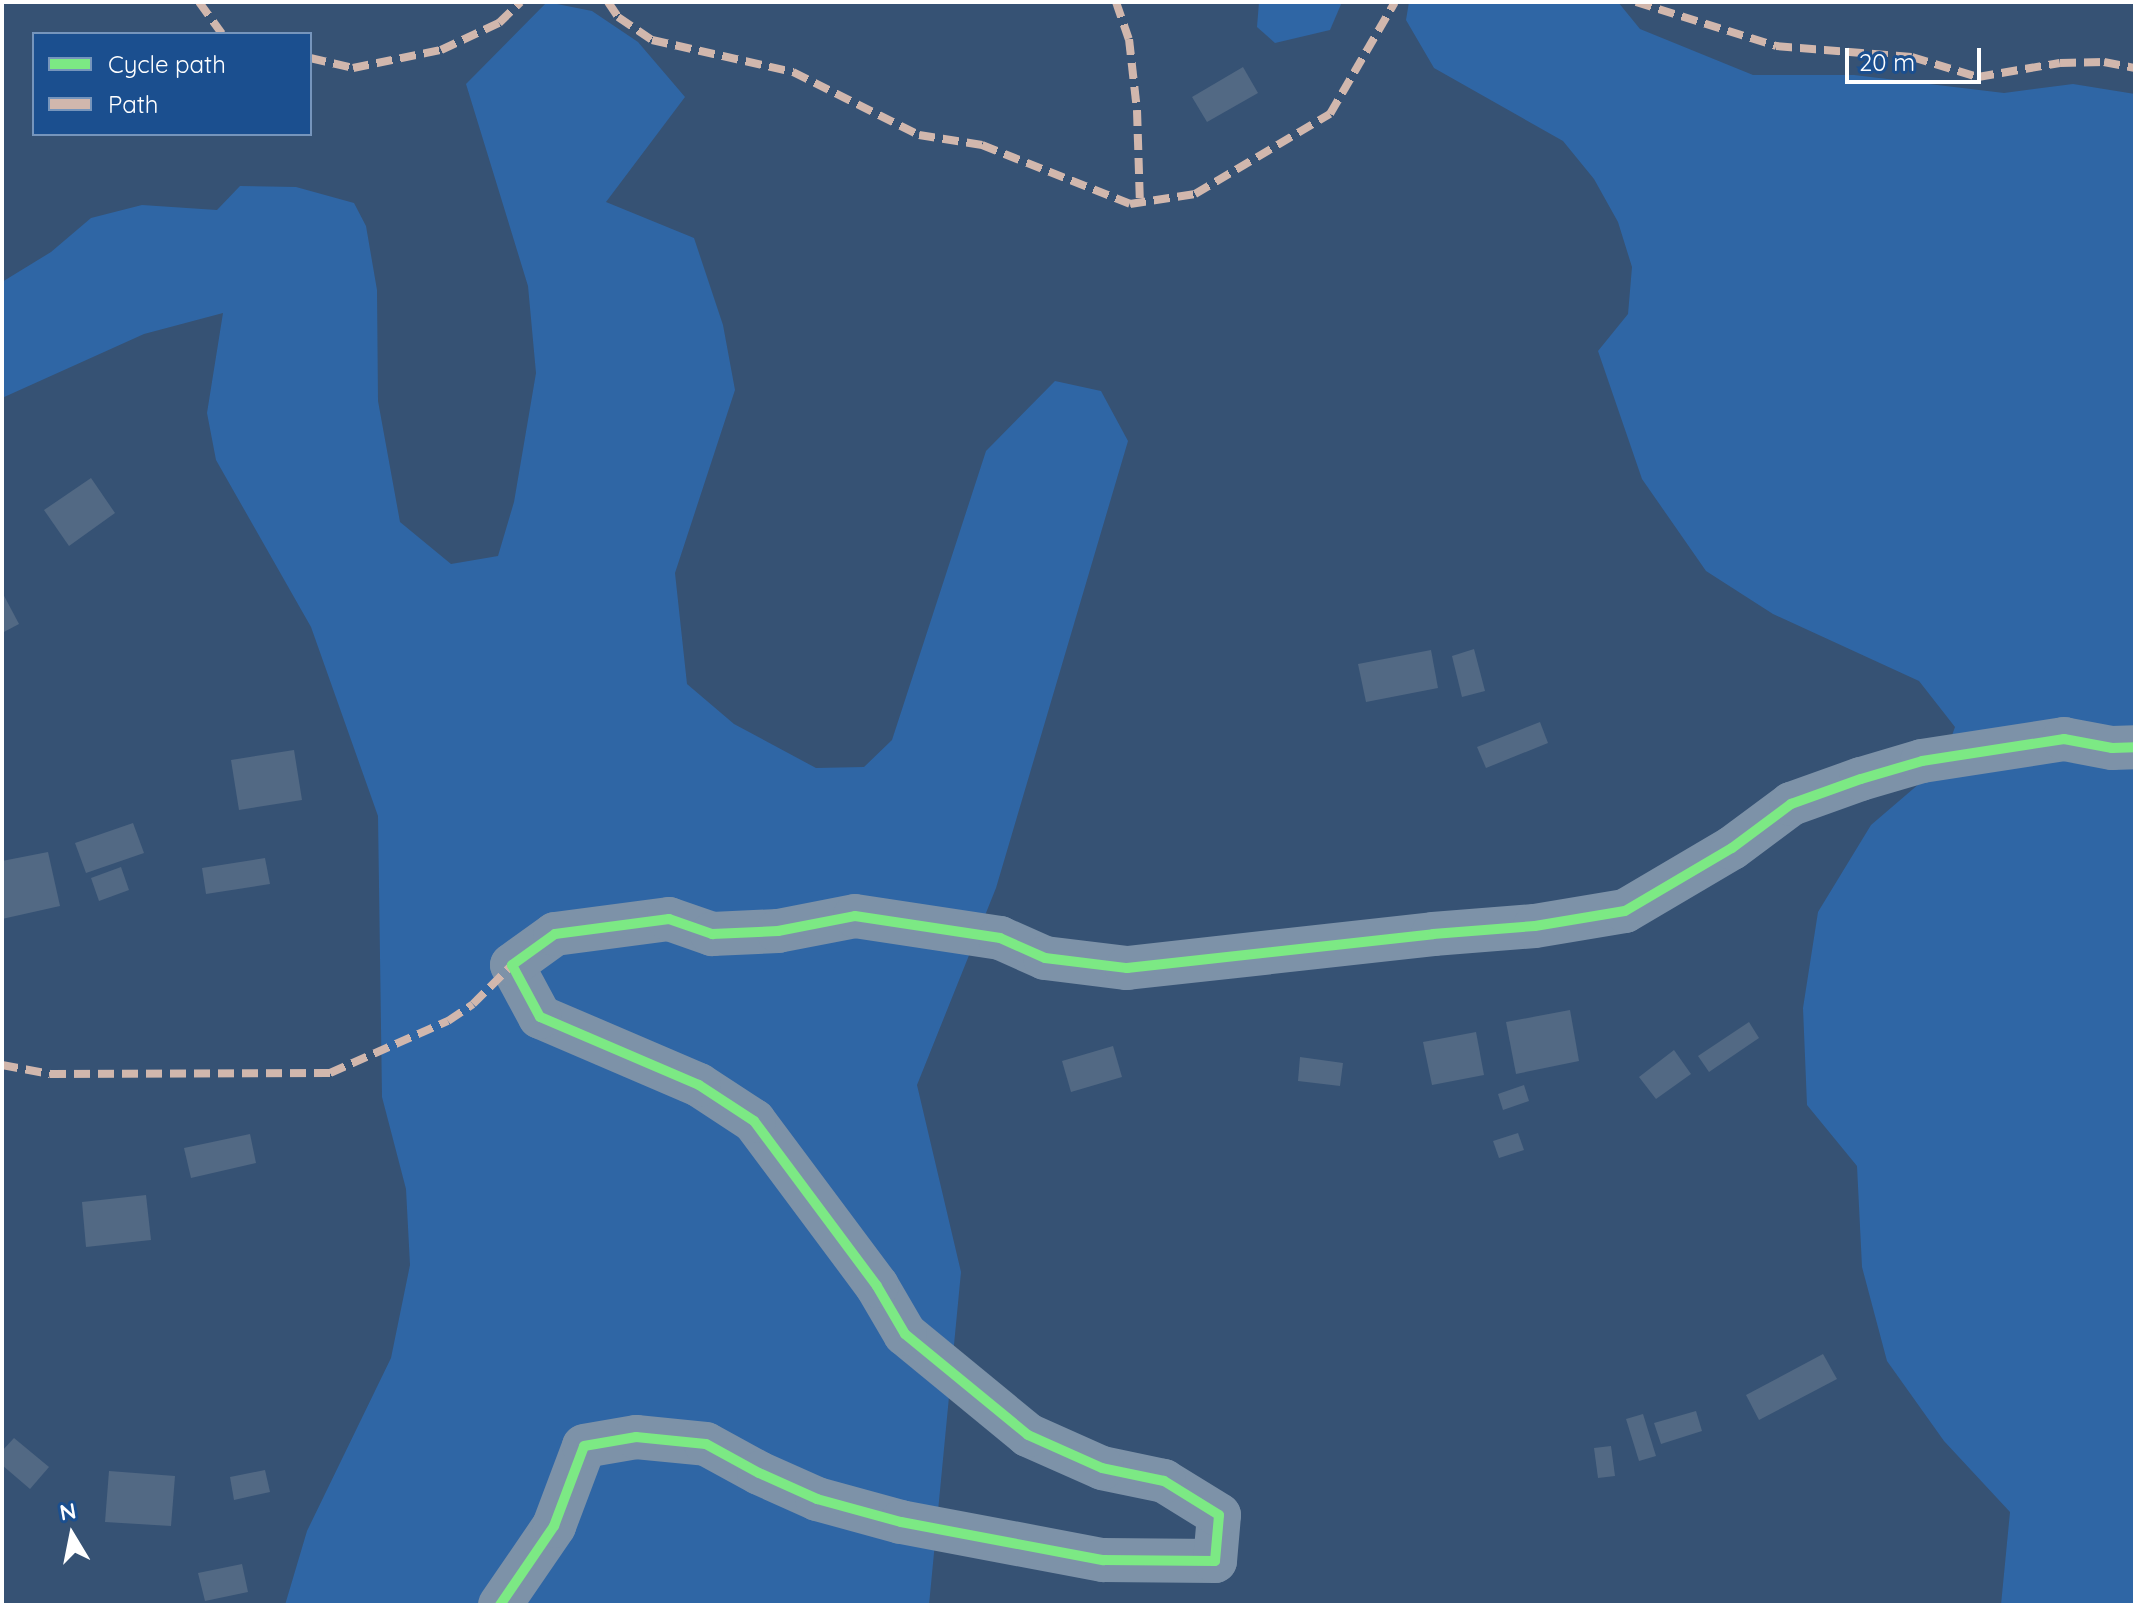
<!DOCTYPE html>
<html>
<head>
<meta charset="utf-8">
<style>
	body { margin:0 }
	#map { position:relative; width:2137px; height:1607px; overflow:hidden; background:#365274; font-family:Quicksand,sans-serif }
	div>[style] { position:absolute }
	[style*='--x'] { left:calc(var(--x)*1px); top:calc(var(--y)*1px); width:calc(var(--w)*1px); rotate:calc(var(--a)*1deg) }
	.green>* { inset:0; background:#2f66a5 }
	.building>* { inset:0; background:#526984 }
	.minor>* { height:44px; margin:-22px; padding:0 22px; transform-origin:22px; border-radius:22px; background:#7d92a8 }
	.quiet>* { height:8px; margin-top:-4px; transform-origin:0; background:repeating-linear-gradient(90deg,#d1b7ad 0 16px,transparent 0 24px) }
	.cycleway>* { height:10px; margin:-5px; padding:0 5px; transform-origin:5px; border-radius:5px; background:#7ce984 }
	span { translate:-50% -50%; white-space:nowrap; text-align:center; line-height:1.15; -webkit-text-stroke:6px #1b4f8f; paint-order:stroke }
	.frame { position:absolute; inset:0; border:4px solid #fff; pointer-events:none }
	.legend { position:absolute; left:32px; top:32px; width:280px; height:104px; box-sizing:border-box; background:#1b4f8f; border:2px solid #7695bc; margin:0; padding:10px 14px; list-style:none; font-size:24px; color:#fff }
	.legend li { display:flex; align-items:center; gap:16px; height:40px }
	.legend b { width:40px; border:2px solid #7695bc }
	.north { position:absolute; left:32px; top:1495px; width:80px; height:80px; -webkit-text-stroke:6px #1b4f8f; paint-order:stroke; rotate:350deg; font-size:22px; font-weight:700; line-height:32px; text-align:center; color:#fff }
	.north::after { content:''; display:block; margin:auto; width:28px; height:36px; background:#fff; clip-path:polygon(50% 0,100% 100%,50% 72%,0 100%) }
	.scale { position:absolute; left:1845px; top:48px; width:136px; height:36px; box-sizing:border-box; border:4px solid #fff; border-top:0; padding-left:10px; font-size:24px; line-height:28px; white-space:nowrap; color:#fff; -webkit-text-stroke:6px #1b4f8f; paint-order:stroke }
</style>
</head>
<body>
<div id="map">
	<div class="green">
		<i style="clip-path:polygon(547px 2px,592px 11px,638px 42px,685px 97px,606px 202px,694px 238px,723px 325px,735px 390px,675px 573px,687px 684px,734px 724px,816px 768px,864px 767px,892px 740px,986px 451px,1055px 381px,1101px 391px,1128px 441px,996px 888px,917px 1085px,961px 1272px,929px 1605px,285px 1605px,307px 1531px,391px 1358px,410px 1265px,406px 1189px,382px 1097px,378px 816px,311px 627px,216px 460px,207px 413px,223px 313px,144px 334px,2px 398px,2px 282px,51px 252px,91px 218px,142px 205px,217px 210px,240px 186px,296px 187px,354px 203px,366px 226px,377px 290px,378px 401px,400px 522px,451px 564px,498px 556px,514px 502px,536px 373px,528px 286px,466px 84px)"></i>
		<i style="clip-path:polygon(1259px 2px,1342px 2px,1330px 30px,1275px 43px,1257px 27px)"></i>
		<i style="clip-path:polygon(1409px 2px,1618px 2px,1640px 29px,1753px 75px,1854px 75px,2004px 93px,2073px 84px,2135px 94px,2135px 1605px,2001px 1605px,2010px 1512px,1944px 1441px,1887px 1361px,1862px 1267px,1857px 1166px,1807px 1105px,1803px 1008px,1818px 912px,1871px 825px,1941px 765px,1955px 727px,1919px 681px,1773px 614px,1706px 571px,1642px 479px,1598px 351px,1628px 314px,1632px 267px,1618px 222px,1594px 179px,1563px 141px,1434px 68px,1406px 20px)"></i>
	</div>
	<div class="building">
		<i style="clip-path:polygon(1243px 67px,1258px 93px,1207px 122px,1192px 97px)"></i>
		<i style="clip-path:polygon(91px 478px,115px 513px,69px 546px,44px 510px)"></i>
		<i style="clip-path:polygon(2px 592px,19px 624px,2px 633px)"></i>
		<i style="clip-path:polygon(1474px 649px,1485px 691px,1462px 697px,1452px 656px)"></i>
		<i style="clip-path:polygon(1431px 650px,1438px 688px,1366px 702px,1358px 664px)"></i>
		<i style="clip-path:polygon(1540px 722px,1548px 743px,1486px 768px,1477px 747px)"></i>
		<i style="clip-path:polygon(294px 750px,302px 800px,239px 810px,231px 760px)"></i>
		<i style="clip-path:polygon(133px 823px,144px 853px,86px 873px,75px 843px)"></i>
		<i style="clip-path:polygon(48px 852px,60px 906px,2px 919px,2px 861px)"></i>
		<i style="clip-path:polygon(265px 858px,270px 884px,206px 894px,202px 868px)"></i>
		<i style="clip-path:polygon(121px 867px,129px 890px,99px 901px,91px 878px)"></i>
		<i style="clip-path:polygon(1570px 1010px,1579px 1061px,1516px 1074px,1506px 1022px)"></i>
		<i style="clip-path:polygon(1749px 1022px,1759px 1038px,1709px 1072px,1698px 1056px)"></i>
		<i style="clip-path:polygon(1476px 1032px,1484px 1075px,1432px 1085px,1423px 1042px)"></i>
		<i style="clip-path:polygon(1113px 1046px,1122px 1077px,1071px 1092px,1062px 1061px)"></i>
		<i style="clip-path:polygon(1674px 1050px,1691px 1074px,1656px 1099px,1639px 1077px)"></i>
		<i style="clip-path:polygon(1300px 1057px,1343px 1063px,1340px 1086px,1298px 1081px)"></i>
		<i style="clip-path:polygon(1524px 1085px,1529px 1101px,1503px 1110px,1498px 1094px)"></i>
		<i style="clip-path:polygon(1518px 1133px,1524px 1150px,1499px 1158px,1493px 1141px)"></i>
		<i style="clip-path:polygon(250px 1134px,256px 1163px,191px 1178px,184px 1148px)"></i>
		<i style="clip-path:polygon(146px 1195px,151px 1240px,86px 1247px,82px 1202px)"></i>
		<i style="clip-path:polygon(1823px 1354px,1837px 1379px,1759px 1420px,1746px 1395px)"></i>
		<i style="clip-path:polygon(1696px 1411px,1702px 1431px,1661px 1444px,1654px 1423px)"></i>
		<i style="clip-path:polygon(1643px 1414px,1656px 1456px,1639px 1461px,1626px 1419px)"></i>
		<i style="clip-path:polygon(14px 1438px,49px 1467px,30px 1489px,2px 1465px,2px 1451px)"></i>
		<i style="clip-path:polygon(1611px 1446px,1615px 1476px,1598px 1478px,1594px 1448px)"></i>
		<i style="clip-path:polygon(265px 1470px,270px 1492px,234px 1500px,230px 1477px)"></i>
		<i style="clip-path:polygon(109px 1471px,175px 1476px,171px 1526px,105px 1522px)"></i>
		<i style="clip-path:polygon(242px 1564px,248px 1592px,205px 1601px,198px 1573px)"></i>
	</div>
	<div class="minor">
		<i style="--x:500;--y:1605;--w:96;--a:-55.6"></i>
		<i style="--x:554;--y:1526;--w:85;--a:-69.4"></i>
		<i style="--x:584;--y:1446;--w:53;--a:-9.8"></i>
		<i style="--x:636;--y:1437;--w:70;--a:5.7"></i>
		<i style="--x:706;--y:1444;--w:60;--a:28.7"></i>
		<i style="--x:759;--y:1473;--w:64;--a:24.1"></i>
		<i style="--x:817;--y:1499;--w:87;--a:15.3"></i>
		<i style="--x:901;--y:1522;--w:206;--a:10.7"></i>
		<i style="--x:1103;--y:1560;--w:112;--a:0.5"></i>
		<i style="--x:1215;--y:1561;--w:46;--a:-85"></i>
		<i style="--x:1219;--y:1515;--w:65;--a:-148.3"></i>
		<i style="--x:1164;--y:1481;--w:63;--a:-168.2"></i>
		<i style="--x:1102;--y:1468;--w:81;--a:-156"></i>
		<i style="--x:1028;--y:1435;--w:159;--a:-140.6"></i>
		<i style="--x:905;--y:1334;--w:56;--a:-120.3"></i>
		<i style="--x:877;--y:1286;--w:206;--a:-126.7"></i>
		<i style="--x:754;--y:1121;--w:66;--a:-146.8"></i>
		<i style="--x:699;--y:1085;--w:173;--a:-156.8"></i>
		<i style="--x:540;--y:1017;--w:59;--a:-118.3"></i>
		<i style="--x:512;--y:965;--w:53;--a:-35.8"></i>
		<i style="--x:555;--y:934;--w:115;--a:-7.5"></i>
		<i style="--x:669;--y:919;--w:46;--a:19.2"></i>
		<i style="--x:712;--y:934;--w:66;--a:-2.6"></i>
		<i style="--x:778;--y:931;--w:78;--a:-11"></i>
		<i style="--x:855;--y:916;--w:147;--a:8.6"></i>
		<i style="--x:1000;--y:938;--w:49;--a:24"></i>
		<i style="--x:1045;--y:958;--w:83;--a:7"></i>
		<i style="--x:1127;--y:968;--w:308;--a:-6.3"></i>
		<i style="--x:1433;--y:934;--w:102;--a:-4.5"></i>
		<i style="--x:1535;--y:926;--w:91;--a:-9.5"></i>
		<i style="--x:1625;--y:911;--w:124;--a:-30.5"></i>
		<i style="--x:1732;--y:848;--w:74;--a:-36.7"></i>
		<i style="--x:1791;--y:804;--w:74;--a:-19.7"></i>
		<i style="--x:1861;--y:779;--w:64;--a:-16.4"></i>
		<i style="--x:1922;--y:761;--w:144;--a:-8.8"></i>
		<i style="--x:2064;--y:739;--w:49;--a:10.6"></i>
		<i style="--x:2112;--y:748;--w:23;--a:-2"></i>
	</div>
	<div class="quiet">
		<i style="--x:199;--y:2;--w:39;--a:54"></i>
		<i style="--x:608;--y:2;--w:18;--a:56"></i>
		<i style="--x:618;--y:17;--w:41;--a:34.1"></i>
		<i style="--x:652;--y:40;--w:145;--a:12.8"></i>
		<i style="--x:793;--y:72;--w:141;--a:26.6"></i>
		<i style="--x:919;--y:135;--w:64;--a:9"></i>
		<i style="--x:982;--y:145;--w:159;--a:21.7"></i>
		<i style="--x:1130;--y:204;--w:66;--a:-8.7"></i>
		<i style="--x:1195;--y:194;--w:157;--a:-30.7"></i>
		<i style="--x:1330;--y:114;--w:129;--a:-59.9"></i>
		<i style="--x:1116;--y:2;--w:39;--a:71"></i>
		<i style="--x:1129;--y:39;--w:71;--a:83.6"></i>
		<i style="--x:1137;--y:110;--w:94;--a:88.2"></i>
		<i style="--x:1636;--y:2;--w:147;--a:17.4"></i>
		<i style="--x:1776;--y:46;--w:136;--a:4.6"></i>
		<i style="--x:1912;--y:57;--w:69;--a:16.9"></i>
		<i style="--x:1978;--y:77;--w:83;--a:-9.7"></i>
		<i style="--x:2060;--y:63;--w:44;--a:-1.3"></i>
		<i style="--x:2104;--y:62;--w:32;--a:11"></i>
		<i style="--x:310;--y:58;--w:44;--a:13.1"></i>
		<i style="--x:353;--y:68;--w:90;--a:-11.6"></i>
		<i style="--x:441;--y:50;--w:64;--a:-25"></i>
		<i style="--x:499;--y:23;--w:30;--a:-44"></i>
		<i style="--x:2;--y:1065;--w:49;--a:10.6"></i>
		<i style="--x:50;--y:1074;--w:280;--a:-0.2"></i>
		<i style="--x:330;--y:1073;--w:129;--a:-23.8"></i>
		<i style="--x:448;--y:1021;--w:30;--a:-34"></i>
		<i style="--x:473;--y:1004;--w:55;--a:-45"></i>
	</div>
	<div class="cycleway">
		<i style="--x:500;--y:1605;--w:96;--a:-55.6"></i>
		<i style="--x:554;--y:1526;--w:85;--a:-69.4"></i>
		<i style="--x:584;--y:1446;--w:53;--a:-9.8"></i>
		<i style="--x:636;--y:1437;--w:70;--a:5.7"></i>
		<i style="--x:706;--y:1444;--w:60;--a:28.7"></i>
		<i style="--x:759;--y:1473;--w:64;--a:24.1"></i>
		<i style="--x:817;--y:1499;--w:87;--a:15.3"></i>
		<i style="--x:901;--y:1522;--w:206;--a:10.7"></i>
		<i style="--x:1103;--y:1560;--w:112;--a:0.5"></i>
		<i style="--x:1215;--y:1561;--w:46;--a:-85"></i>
		<i style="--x:1219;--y:1515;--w:65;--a:-148.3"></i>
		<i style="--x:1164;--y:1481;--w:63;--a:-168.2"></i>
		<i style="--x:1102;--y:1468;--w:81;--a:-156"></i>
		<i style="--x:1028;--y:1435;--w:159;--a:-140.6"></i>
		<i style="--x:905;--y:1334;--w:56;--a:-120.3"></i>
		<i style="--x:877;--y:1286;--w:206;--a:-126.7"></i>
		<i style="--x:754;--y:1121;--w:66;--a:-146.8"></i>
		<i style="--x:699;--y:1085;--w:173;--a:-156.8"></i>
		<i style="--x:540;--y:1017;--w:59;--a:-118.3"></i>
		<i style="--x:512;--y:965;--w:53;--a:-35.8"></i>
		<i style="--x:555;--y:934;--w:115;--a:-7.5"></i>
		<i style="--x:669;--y:919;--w:46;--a:19.2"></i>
		<i style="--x:712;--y:934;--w:66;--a:-2.6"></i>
		<i style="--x:778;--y:931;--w:78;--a:-11"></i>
		<i style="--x:855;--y:916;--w:147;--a:8.6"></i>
		<i style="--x:1000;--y:938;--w:49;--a:24"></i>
		<i style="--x:1045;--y:958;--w:83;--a:7"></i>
		<i style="--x:1127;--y:968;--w:308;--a:-6.3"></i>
		<i style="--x:1433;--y:934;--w:102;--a:-4.5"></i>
		<i style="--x:1535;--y:926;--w:91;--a:-9.5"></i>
		<i style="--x:1625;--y:911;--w:124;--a:-30.5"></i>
		<i style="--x:1732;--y:848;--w:74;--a:-36.7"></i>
		<i style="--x:1791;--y:804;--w:74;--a:-19.7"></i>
		<i style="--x:1861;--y:779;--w:64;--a:-16.4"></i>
		<i style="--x:1922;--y:761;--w:144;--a:-8.8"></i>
		<i style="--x:2064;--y:739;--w:49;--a:10.6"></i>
		<i style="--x:2112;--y:748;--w:23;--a:-2"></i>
	</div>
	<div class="frame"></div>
	<ul class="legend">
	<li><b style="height:10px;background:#7ce984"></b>Cycle path</li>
	<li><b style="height:10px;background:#d1b7ad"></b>Path</li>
	</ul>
	<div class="north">N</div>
	<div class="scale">20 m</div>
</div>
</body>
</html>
